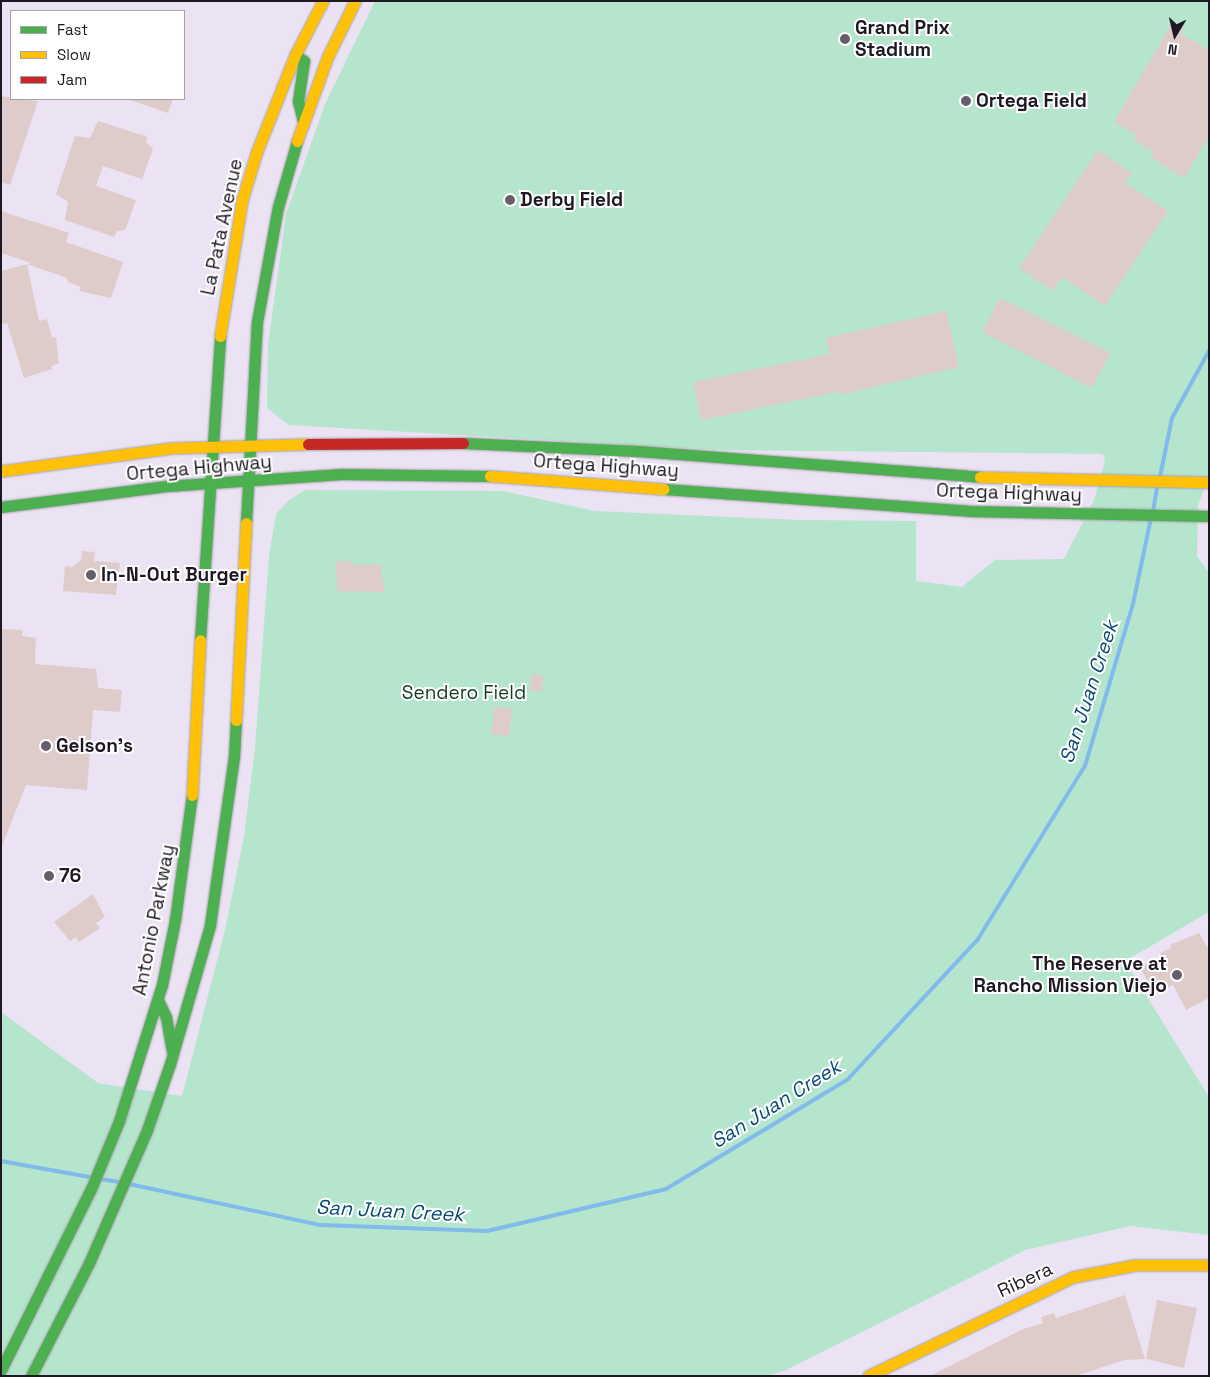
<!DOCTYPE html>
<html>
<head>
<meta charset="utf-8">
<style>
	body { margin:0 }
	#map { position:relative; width:1210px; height:1377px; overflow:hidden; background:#ebe3f3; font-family:"Space Grotesk",sans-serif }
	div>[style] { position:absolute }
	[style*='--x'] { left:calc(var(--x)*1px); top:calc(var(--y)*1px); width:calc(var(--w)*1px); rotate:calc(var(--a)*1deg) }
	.green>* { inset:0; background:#b6e5cd }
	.stream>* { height:4px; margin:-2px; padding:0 2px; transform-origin:2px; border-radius:2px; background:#81baeb }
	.building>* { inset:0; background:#decccb }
	.roads { filter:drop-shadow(0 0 1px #a7a2ad) drop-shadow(0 0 1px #a7a2ad) }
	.fast>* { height:11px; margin:-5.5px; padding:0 5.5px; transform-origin:5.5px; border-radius:5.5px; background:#4caf50 }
	.slow>* { height:11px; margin:-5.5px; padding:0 5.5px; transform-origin:5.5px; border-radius:5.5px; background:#ffc107 }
	.jam>* { height:11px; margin:-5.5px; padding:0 5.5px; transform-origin:5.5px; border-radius:5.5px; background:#c62828 }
	.dots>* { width:14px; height:14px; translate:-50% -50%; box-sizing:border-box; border:2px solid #fff; border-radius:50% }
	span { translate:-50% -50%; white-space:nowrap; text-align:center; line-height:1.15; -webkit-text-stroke:4px #fff; paint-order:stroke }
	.poi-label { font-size:19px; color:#1e1822; font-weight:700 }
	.left { translate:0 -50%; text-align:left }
	.right { translate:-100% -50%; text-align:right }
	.street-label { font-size:19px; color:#1e1822 }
	.park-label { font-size:19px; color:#133b24 }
	.water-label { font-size:20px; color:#084a74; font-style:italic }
	.frame { position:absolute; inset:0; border:2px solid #1e1822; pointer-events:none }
	.legend { position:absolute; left:10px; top:10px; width:175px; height:90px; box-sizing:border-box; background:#fff; border:1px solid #a5a3a7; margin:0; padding:6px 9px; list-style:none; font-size:15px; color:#1e1822 }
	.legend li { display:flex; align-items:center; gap:10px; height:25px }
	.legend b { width:25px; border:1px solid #a5a3a7 }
	.north { position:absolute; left:1150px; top:10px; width:50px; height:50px; -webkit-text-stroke:4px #fff; paint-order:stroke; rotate:189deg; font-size:14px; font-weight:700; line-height:20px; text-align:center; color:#1e1822 }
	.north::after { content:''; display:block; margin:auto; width:18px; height:22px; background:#1e1822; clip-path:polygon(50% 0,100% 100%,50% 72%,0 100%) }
</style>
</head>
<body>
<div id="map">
	<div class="green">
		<i style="clip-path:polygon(375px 1px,1209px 1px,1209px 476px,1198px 505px,1197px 556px,1209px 573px,1209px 912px,1125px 961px,1209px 1097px,1209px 1235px,1130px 1226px,1025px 1250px,784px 1371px,767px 1376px,1px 1376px,1px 1012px,98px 1083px,182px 1096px,225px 930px,244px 836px,255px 748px,269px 556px,276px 514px,289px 500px,305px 490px,503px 491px,595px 511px,799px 520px,916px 521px,916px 581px,962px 587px,995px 560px,1064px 559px,1094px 500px,1105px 461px,1103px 454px,718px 450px,289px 425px,267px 408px,268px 345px,286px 214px,325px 104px)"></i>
	</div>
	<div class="stream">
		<i style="--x:1160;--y:477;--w:60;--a:-78.5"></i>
		<i style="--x:1172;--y:418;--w:77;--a:-61.1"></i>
		<i style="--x:1153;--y:511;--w:27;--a:-80"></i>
		<i style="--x:1;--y:1161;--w:90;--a:10.2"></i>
		<i style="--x:99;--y:1179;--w:21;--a:8"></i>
		<i style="--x:129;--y:1184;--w:196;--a:12.1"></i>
		<i style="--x:321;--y:1225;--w:166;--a:2.1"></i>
		<i style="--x:487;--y:1231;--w:184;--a:-13.2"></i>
		<i style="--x:666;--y:1189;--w:213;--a:-31.1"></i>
		<i style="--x:848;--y:1079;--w:191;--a:-47.1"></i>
		<i style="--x:978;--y:939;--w:203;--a:-58.3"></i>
		<i style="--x:1085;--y:766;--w:169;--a:-73.5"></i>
		<i style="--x:1133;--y:604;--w:88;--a:-78.2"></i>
	</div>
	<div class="building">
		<i style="clip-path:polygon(1173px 21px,1184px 28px,1181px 34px,1209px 50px,1209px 136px,1184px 178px,1151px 158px,1154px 153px,1133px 140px,1136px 135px,1114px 122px)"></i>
		<i style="clip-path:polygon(1px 96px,38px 101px,10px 185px,1px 182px)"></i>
		<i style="clip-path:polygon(127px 99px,173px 99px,168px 113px)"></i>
		<i style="clip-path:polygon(98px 121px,148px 137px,146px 142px,153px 149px,142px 179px,103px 166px,96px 186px,136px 200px,125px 230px,117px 231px,114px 237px,65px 220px,68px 202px,56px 194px,75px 136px,90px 138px)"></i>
		<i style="clip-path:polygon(1098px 150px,1132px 173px,1125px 183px,1168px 211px,1105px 306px,1062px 277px,1053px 291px,1019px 268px)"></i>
		<i style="clip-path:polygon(1px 211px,69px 233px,66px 242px,123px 262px,111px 298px,79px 291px,81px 287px,68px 282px,67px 278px,27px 264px,39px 321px,47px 319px,52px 338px,56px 337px,59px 363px,51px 366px,52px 369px,24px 378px,7px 323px,1px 324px,1px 271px,31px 263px,1px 253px)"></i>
		<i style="clip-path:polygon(1000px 298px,1110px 353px,1092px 388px,982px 332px)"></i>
		<i style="clip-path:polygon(946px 311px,959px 367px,839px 395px,839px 392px,701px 420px,693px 382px,830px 354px,826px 338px)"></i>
		<i style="clip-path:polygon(82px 551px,95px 552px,94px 561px,120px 563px,116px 595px,63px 591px,65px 566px,73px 567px,81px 560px)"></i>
		<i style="clip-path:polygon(336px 561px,353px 561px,353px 565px,381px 564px,384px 592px,337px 591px)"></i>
		<i style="clip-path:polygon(1px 629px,23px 630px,22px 636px,36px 638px,35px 664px,96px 669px,98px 688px,122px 690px,120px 712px,93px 710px,87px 790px,26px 785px,2px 846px)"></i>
		<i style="clip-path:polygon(531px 674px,543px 675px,542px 692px,530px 691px)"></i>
		<i style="clip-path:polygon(494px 707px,512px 709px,509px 736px,491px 734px)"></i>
		<i style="clip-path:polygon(93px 894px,105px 917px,96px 923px,100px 928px,79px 942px,76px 937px,70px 941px,54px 922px)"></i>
		<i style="clip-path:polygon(1199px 933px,1209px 950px,1209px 998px,1186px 1010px,1173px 985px,1154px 994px,1140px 967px,1162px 956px,1160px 953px,1171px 948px,1170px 945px)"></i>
		<i style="clip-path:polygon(1125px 1295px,1145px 1359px,1125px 1360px,1075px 1376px,930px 1376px,1023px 1329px,1043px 1323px,1041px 1317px,1054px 1313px,1056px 1318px)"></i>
		<i style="clip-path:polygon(1157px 1300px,1197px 1308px,1184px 1368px,1146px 1359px)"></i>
	</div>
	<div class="roads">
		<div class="fast">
			<i style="--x:295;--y:55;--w:11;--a:34"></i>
			<i style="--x:304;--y:61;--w:40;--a:98.5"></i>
			<i style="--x:298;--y:101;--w:21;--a:76"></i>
			<i style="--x:463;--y:443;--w:175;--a:2.6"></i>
			<i style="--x:638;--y:451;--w:343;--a:4.3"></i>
			<i style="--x:664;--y:489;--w:307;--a:4.1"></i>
			<i style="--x:970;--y:511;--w:239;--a:1.2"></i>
			<i style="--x:1;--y:507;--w:167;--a:-7.2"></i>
			<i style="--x:167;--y:486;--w:175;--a:-3.9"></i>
			<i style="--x:342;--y:474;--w:148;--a:0.8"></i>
			<i style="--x:246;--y:523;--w:201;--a:-86.9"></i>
			<i style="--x:257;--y:322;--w:117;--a:-79.7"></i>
			<i style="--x:278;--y:207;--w:69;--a:-73.9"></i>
			<i style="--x:200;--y:640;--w:305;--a:-86.2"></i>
			<i style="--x:158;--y:1000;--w:19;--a:65"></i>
			<i style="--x:166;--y:1017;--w:34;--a:80"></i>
			<i style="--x:1;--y:1370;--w:202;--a:-63.6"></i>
			<i style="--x:91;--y:1189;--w:74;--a:-67.6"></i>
			<i style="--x:119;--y:1121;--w:143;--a:-72.5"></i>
			<i style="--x:162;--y:985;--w:66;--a:-78.7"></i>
			<i style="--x:175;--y:920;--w:126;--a:-82.3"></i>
			<i style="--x:31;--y:1376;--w:127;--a:-62.8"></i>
			<i style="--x:89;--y:1263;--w:145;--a:-66.4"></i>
			<i style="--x:147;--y:1130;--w:70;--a:-70.8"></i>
			<i style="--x:170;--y:1064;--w:145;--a:-73.9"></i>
			<i style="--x:210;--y:925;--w:170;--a:-81.9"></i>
			<i style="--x:234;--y:757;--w:37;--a:-87"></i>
		</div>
		<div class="slow">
			<i style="--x:297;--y:141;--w:88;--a:-70.1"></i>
			<i style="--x:327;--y:58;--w:64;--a:-63.8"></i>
			<i style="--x:220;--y:336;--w:138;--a:-80.8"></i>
			<i style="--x:242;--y:200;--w:51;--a:-73"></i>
			<i style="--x:257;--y:151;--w:103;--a:-68.4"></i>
			<i style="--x:295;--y:55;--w:61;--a:-62.6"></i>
			<i style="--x:1;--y:471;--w:172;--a:-7.7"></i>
			<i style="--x:171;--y:448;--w:137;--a:-1.7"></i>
			<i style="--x:490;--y:476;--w:174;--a:4.3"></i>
			<i style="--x:980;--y:477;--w:229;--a:1.3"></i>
			<i style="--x:236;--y:720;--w:197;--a:-87.1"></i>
			<i style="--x:192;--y:795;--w:155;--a:-87"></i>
			<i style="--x:868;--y:1376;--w:228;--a:-25.8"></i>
			<i style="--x:1073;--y:1277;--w:63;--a:-11"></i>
			<i style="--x:1135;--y:1265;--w:74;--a:0"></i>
		</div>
		<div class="jam">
			<i style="--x:308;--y:444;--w:155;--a:-0.4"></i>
		</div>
	</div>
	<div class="dots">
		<i style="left:845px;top:39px;background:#665f6b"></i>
		<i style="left:966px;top:101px;background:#665f6b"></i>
		<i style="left:510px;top:200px;background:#665f6b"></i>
		<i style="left:91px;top:575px;background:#665f6b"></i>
		<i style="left:46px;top:746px;background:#665f6b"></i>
		<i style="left:49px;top:876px;background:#665f6b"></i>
		<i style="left:1177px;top:975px;background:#665f6b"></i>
	</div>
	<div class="poi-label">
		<span class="left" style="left:855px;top:39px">Grand Prix<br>Stadium</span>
		<span class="left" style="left:976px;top:101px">Ortega Field</span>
		<span class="left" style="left:520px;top:200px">Derby Field</span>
		<span class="left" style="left:101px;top:575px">In-N-Out Burger</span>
		<span class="left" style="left:56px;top:746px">Gelson's</span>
		<span class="left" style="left:59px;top:876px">76</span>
		<span class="right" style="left:1167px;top:975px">The Reserve at<br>Rancho Mission Viejo</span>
	</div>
	<div class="street-label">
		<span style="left:222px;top:227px;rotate:-78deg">La Pata Avenue</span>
		<span style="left:606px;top:466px;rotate:4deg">Ortega Highway</span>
		<span style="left:199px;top:468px;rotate:-5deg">Ortega Highway</span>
		<span style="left:1009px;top:493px;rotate:2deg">Ortega Highway</span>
		<span style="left:154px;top:920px;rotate:-79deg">Antonio Parkway</span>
		<span style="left:1025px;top:1280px;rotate:-25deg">Ribera</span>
	</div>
	<div class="park-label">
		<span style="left:464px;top:693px">Sendero Field</span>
	</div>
	<div class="water-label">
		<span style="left:1089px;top:692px;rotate:-72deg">San Juan Creek</span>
		<span style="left:776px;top:1104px;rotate:-32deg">San Juan Creek</span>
		<span style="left:390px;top:1211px;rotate:3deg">San Juan Creek</span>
	</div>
	<div class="frame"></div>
	<ul class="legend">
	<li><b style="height:6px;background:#4caf50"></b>Fast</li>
	<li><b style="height:6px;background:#ffc107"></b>Slow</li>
	<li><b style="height:6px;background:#c62828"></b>Jam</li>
	</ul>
	<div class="north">N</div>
</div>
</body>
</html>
